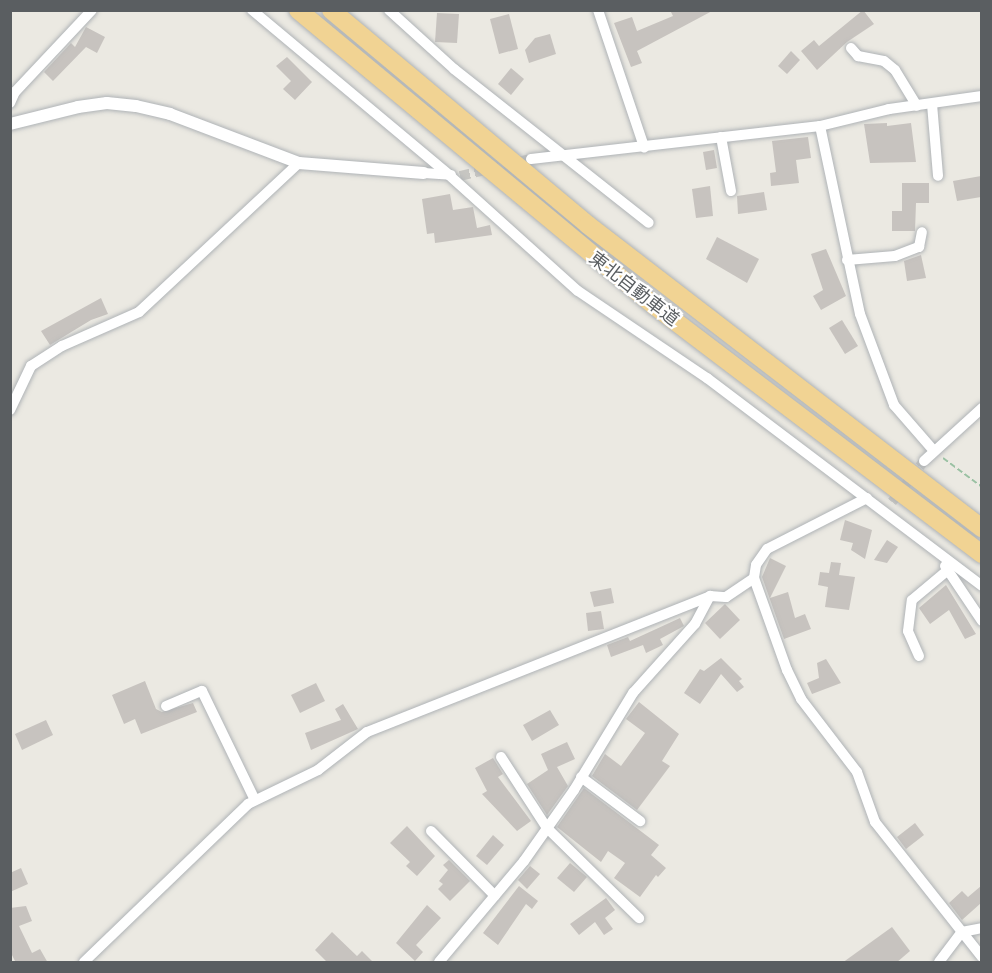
<!DOCTYPE html>
<html>
<head>
<meta charset="utf-8">
<style>
	body { margin:0 }
	#map { position:relative; width:992px; height:973px; overflow:hidden; background:#ebe9e2; font-family:Arial,"Noto Sans JP",sans-serif }
	div>[style] { position:absolute }
	[style*='--x'] { left:calc(var(--x)*1px); top:calc(var(--y)*1px); width:calc(var(--w)*1px); rotate:calc(var(--a)*1deg) }
	.building>* { inset:0; background:#c7c3bf }
	.minor-tunnel>* { height:10px; margin-top:-5px; transform-origin:0; background:repeating-linear-gradient(90deg,#c7c6c2 0 10px,transparent 0 15px) }
	.path>* { height:2px; margin-top:-1px; transform-origin:0; background:repeating-linear-gradient(90deg,#9ac1a3 0 6px,transparent 0 9px) }
	.roads { filter:drop-shadow(0 0 2px #afb3b6) drop-shadow(0 0 2px #afb3b6) }
	.minor>* { height:10px; margin:-5px; padding:0 5px; transform-origin:5px; border-radius:5px; background:#fff }
	.tertiary>* { height:12px; margin:-6px; padding:0 6px; transform-origin:6px; border-radius:6px; background:#fff }
	.motorway>* { height:18px; margin:-9px; padding:0 9px; transform-origin:9px; border-radius:9px; background:#f1d393 }
	span { translate:-50% -50%; white-space:nowrap; text-align:center; line-height:1.15; -webkit-text-stroke:4.5px #fff; paint-order:stroke }
	.street-label { font-size:18px; color:#5a5e61 }
	.frame { position:absolute; inset:0; border:12px solid #5a5e61; pointer-events:none }
</style>
</head>
<body>
<div id="map">
	<div class="building">
		<i style="clip-path:polygon(670px 10px,714px 10px,637px 51px,642px 63px,631px 67px,614px 23px,632px 17px,637px 31px,673px 16px)"></i>
		<i style="clip-path:polygon(863px 10px,874px 24px,847px 42px,817px 70px,801px 51px,814px 40px,819px 46px)"></i>
		<i style="clip-path:polygon(437px 13px,459px 14px,457px 43px,435px 42px)"></i>
		<i style="clip-path:polygon(509px 14px,518px 49px,499px 54px,490px 19px)"></i>
		<i style="clip-path:polygon(86px 27px,105px 37px,97px 53px,86px 47px,53px 81px,44px 72px,71px 43px,75px 47px)"></i>
		<i style="clip-path:polygon(550px 34px,556px 54px,529px 63px,525px 50px,535px 38px)"></i>
		<i style="clip-path:polygon(791px 51px,800px 60px,787px 74px,778px 66px)"></i>
		<i style="clip-path:polygon(287px 57px,312px 82px,295px 100px,283px 89px,291px 81px,276px 66px)"></i>
		<i style="clip-path:polygon(511px 68px,524px 79px,511px 95px,498px 84px)"></i>
		<i style="clip-path:polygon(887px 123px,887px 126px,911px 123px,916px 162px,870px 163px,864px 124px)"></i>
		<i style="clip-path:polygon(808px 137px,811px 158px,796px 160px,799px 183px,771px 186px,770px 173px,776px 172px,772px 141px)"></i>
		<i style="clip-path:polygon(714px 150px,717px 168px,706px 170px,703px 152px)"></i>
		<i style="clip-path:polygon(981px 176px,981px 197px,957px 201px,953px 181px)"></i>
		<i style="clip-path:polygon(902px 183px,929px 183px,929px 203px,916px 203px,915px 231px,892px 231px,892px 211px,902px 211px)"></i>
		<i style="clip-path:polygon(710px 186px,713px 216px,696px 218px,692px 189px)"></i>
		<i style="clip-path:polygon(764px 192px,767px 210px,738px 214px,737px 196px)"></i>
		<i style="clip-path:polygon(450px 194px,453px 210px,473px 207px,477px 228px,490px 225px,492px 235px,435px 243px,434px 233px,427px 234px,422px 199px)"></i>
		<i style="clip-path:polygon(717px 237px,759px 259px,747px 283px,706px 259px)"></i>
		<i style="clip-path:polygon(826px 249px,846px 296px,821px 310px,813px 296px,823px 290px,811px 254px)"></i>
		<i style="clip-path:polygon(921px 255px,926px 278px,907px 281px,904px 261px)"></i>
		<i style="clip-path:polygon(101px 298px,108px 314px,91px 320px,50px 345px,41px 331px)"></i>
		<i style="clip-path:polygon(842px 320px,858px 346px,845px 354px,829px 328px)"></i>
		<i style="clip-path:polygon(845px 520px,872px 530px,865px 559px,851px 550px,853px 543px,840px 540px)"></i>
		<i style="clip-path:polygon(887px 540px,898px 547px,887px 563px,874px 560px)"></i>
		<i style="clip-path:polygon(770px 558px,786px 566px,770px 598px,788px 592px,795px 618px,805px 614px,811px 629px,784px 639px,762px 577px)"></i>
		<i style="clip-path:polygon(831px 562px,841px 563px,839px 575px,855px 577px,849px 610px,825px 607px,828px 587px,818px 585px,820px 572px,829px 573px)"></i>
		<i style="clip-path:polygon(946px 585px,976px 634px,965px 639px,949px 610px,930px 624px,919px 608px)"></i>
		<i style="clip-path:polygon(611px 588px,614px 603px,594px 607px,590px 592px)"></i>
		<i style="clip-path:polygon(725px 604px,740px 620px,720px 639px,705px 623px)"></i>
		<i style="clip-path:polygon(601px 611px,604px 629px,588px 631px,586px 613px)"></i>
		<i style="clip-path:polygon(680px 618px,684px 626px,660px 639px,663px 645px,646px 653px,643px 645px,611px 657px,607px 645px,628px 637px,630px 641px)"></i>
		<i style="clip-path:polygon(721px 658px,742px 679px,739px 681px,744px 687px,737px 692px,721px 674px,700px 704px,684px 693px,700px 669px,704px 671px)"></i>
		<i style="clip-path:polygon(826px 659px,841px 683px,812px 694px,807px 683px,819px 678px,817px 663px)"></i>
		<i style="clip-path:polygon(145px 681px,156px 709px,162px 712px,193px 703px,197px 712px,141px 734px,135px 719px,124px 724px,112px 695px)"></i>
		<i style="clip-path:polygon(316px 683px,325px 701px,300px 713px,291px 695px)"></i>
		<i style="clip-path:polygon(639px 702px,679px 734px,662px 761px,670px 766px,637px 810px,592px 776px,605px 754px,621px 766px,645px 733px,626px 719px)"></i>
		<i style="clip-path:polygon(343px 704px,358px 729px,311px 750px,305px 733px,341px 720px,335px 709px)"></i>
		<i style="clip-path:polygon(550px 710px,559px 725px,532px 741px,523px 725px)"></i>
		<i style="clip-path:polygon(46px 720px,53px 735px,22px 750px,15px 734px)"></i>
		<i style="clip-path:polygon(567px 742px,575px 759px,557px 767px,568px 786px,547px 815px,527px 784px,548px 770px,541px 754px)"></i>
		<i style="clip-path:polygon(493px 758px,503px 774px,498px 777px,531px 821px,517px 831px,482px 794px,487px 791px,475px 768px)"></i>
		<i style="clip-path:polygon(584px 788px,659px 845px,651px 855px,666px 868px,658px 877px,656px 875px,640px 897px,614px 878px,625px 863px,608px 851px,601px 862px,557px 827px)"></i>
		<i style="clip-path:polygon(915px 823px,924px 835px,906px 849px,897px 837px)"></i>
		<i style="clip-path:polygon(407px 826px,435px 856px,417px 876px,406px 866px,410px 862px,390px 843px)"></i>
		<i style="clip-path:polygon(493px 835px,504px 845px,487px 865px,476px 856px)"></i>
		<i style="clip-path:polygon(449px 860px,470px 881px,450px 901px,438px 889px,443px 884px,439px 881px,448px 870px,443px 865px)"></i>
		<i style="clip-path:polygon(570px 863px,587px 877px,574px 892px,557px 878px)"></i>
		<i style="clip-path:polygon(530px 866px,540px 874px,527px 889px,518px 880px)"></i>
		<i style="clip-path:polygon(21px 868px,28px 884px,10px 892px,10px 873px)"></i>
		<i style="clip-path:polygon(519px 886px,538px 901px,532px 909px,526px 904px,498px 945px,483px 933px)"></i>
		<i style="clip-path:polygon(981px 886px,981px 903px,962px 920px,949px 903px,962px 891px,968px 897px)"></i>
		<i style="clip-path:polygon(606px 898px,615px 910px,605px 918px,613px 929px,604px 935px,595px 922px,579px 935px,570px 924px)"></i>
		<i style="clip-path:polygon(427px 905px,441px 918px,416px 945px,423px 952px,415px 961px,396px 943px)"></i>
		<i style="clip-path:polygon(26px 906px,32px 921px,19px 926px,32px 953px,40px 949px,48px 963px,16px 963px,10px 951px,10px 908px)"></i>
		<i style="clip-path:polygon(892px 927px,910px 951px,896px 963px,842px 963px)"></i>
		<i style="clip-path:polygon(332px 932px,357px 956px,362px 951px,374px 963px,328px 963px,315px 950px)"></i>
	</div>
	<div class="minor-tunnel">
		<i style="--x:460;--y:176;--w:73;--a:-13.5"></i>
		<i style="--x:892;--y:502;--w:52;--a:-52"></i>
	</div>
	<div class="path">
		<i style="--x:943;--y:458;--w:49;--a:36.6"></i>
	</div>
	<div class="roads">
		<div class="minor">
			<i style="--x:252;--y:10;--w:257;--a:39.9"></i>
			<i style="--x:449;--y:175;--w:173;--a:42"></i>
			<i style="--x:578;--y:291;--w:156;--a:34"></i>
			<i style="--x:707;--y:378;--w:345;--a:37.1"></i>
			<i style="--x:389;--y:10;--w:88;--a:42.2"></i>
			<i style="--x:454;--y:69;--w:248;--a:38.3"></i>
			<i style="--x:598;--y:10;--w:145;--a:71.4"></i>
			<i style="--x:851;--y:48;--w:11;--a:49"></i>
			<i style="--x:858;--y:56;--w:26;--a:11"></i>
			<i style="--x:884;--y:61;--w:14;--a:39"></i>
			<i style="--x:895;--y:70;--w:42;--a:58.6"></i>
			<i style="--x:10;--y:103;--w:12;--a:-66"></i>
			<i style="--x:15;--y:92;--w:112;--a:-46.8"></i>
			<i style="--x:932;--y:104;--w:72;--a:85.2"></i>
			<i style="--x:820;--y:126;--w:192;--a:78"></i>
			<i style="--x:860;--y:314;--w:97;--a:69.5"></i>
			<i style="--x:894;--y:405;--w:61;--a:49"></i>
			<i style="--x:721;--y:137;--w:55;--a:79.5"></i>
			<i style="--x:531;--y:159;--w:291;--a:-6.5"></i>
			<i style="--x:820;--y:126;--w:71;--a:-13.8"></i>
			<i style="--x:889;--y:109;--w:94;--a:-8"></i>
			<i style="--x:424;--y:173;--w:27;--a:4"></i>
			<i style="--x:847;--y:260;--w:48;--a:-4.8"></i>
			<i style="--x:895;--y:256;--w:26;--a:-21"></i>
			<i style="--x:919;--y:247;--w:15;--a:-79"></i>
			<i style="--x:10;--y:410;--w:49;--a:-64.5"></i>
			<i style="--x:31;--y:366;--w:37;--a:-33"></i>
			<i style="--x:62;--y:346;--w:84;--a:-23.8"></i>
			<i style="--x:139;--y:312;--w:219;--a:-43"></i>
			<i style="--x:924;--y:461;--w:79;--a:-42.4"></i>
			<i style="--x:867;--y:498;--w:112;--a:153"></i>
			<i style="--x:767;--y:549;--w:19;--a:125"></i>
			<i style="--x:756;--y:565;--w:13;--a:99"></i>
			<i style="--x:754;--y:578;--w:98;--a:70.3"></i>
			<i style="--x:787;--y:670;--w:32;--a:64"></i>
			<i style="--x:801;--y:699;--w:92;--a:52.5"></i>
			<i style="--x:857;--y:772;--w:53;--a:70.2"></i>
			<i style="--x:875;--y:822;--w:172;--a:51.6"></i>
			<i style="--x:945;--y:566;--w:66;--a:56.1"></i>
			<i style="--x:919;--y:656;--w:27;--a:-114"></i>
			<i style="--x:908;--y:631;--w:31;--a:-83"></i>
			<i style="--x:912;--y:600;--w:47;--a:-39.8"></i>
			<i style="--x:166;--y:706;--w:39;--a:-23"></i>
			<i style="--x:202;--y:691;--w:121;--a:64.1"></i>
			<i style="--x:501;--y:757;--w:85;--a:57.1"></i>
			<i style="--x:547;--y:828;--w:129;--a:44.4"></i>
			<i style="--x:581;--y:777;--w:74;--a:36.7"></i>
			<i style="--x:431;--y:831;--w:91;--a:45.4"></i>
			<i style="--x:84;--y:962;--w:228;--a:-43.9"></i>
			<i style="--x:248;--y:804;--w:78;--a:-25.9"></i>
			<i style="--x:318;--y:770;--w:62;--a:-37.8"></i>
			<i style="--x:367;--y:732;--w:369;--a:-21.6"></i>
			<i style="--x:439;--y:962;--w:132;--a:-49.9"></i>
			<i style="--x:524;--y:861;--w:87;--a:-54.8"></i>
			<i style="--x:574;--y:790;--w:114;--a:-58.7"></i>
			<i style="--x:633;--y:693;--w:93;--a:-48.1"></i>
			<i style="--x:695;--y:624;--w:32;--a:-62"></i>
			<i style="--x:710;--y:596;--w:16;--a:4"></i>
			<i style="--x:726;--y:597;--w:34;--a:-34"></i>
			<i style="--x:939;--y:962;--w:38;--a:-53"></i>
			<i style="--x:962;--y:932;--w:20;--a:-11"></i>
		</div>
		<div class="tertiary">
			<i style="--x:10;--y:124;--w:70;--a:-14"></i>
			<i style="--x:78;--y:107;--w:29;--a:-8"></i>
			<i style="--x:107;--y:103;--w:29;--a:6"></i>
			<i style="--x:136;--y:106;--w:35;--a:13"></i>
			<i style="--x:170;--y:114;--w:138;--a:20.8"></i>
			<i style="--x:299;--y:163;--w:125;--a:4.6"></i>
		</div>
		<div class="motorway">
			<i style="--x:298;--y:10;--w:464;--a:39.7"></i>
			<i style="--x:655;--y:306;--w:410;--a:37.2"></i>
			<i style="--x:331;--y:10;--w:335;--a:39.9"></i>
			<i style="--x:588;--y:225;--w:497;--a:37.6"></i>
		</div>
	</div>
	<div class="street-label">
		<span style="left:634px;top:289px;rotate:38deg">東北自動車道</span>
	</div>
	<div class="frame"></div>
</div>
</body>
</html>
